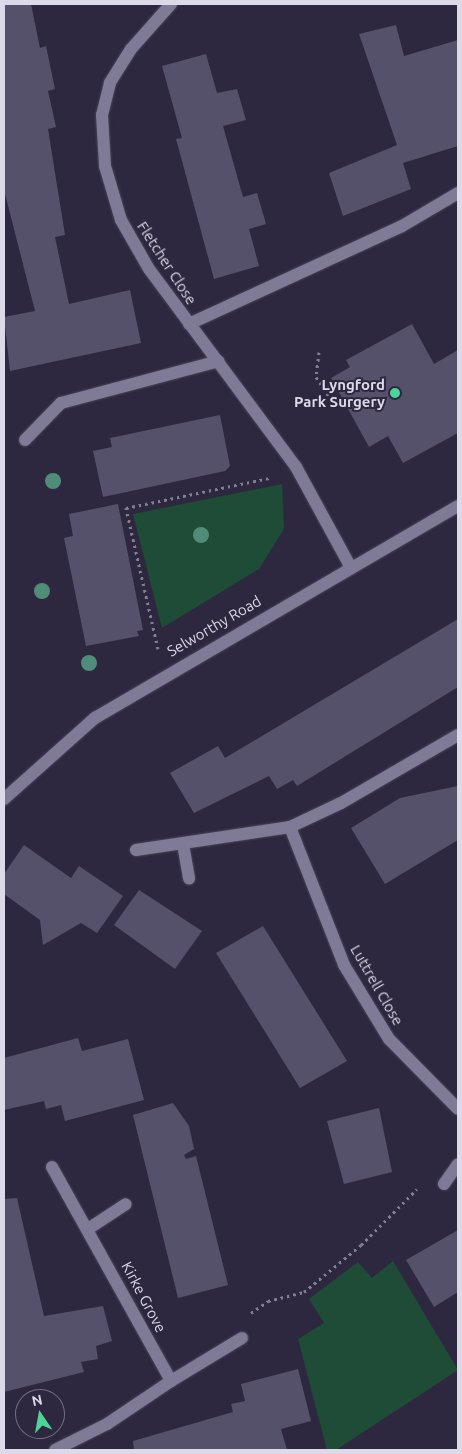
<!DOCTYPE html>
<html>
<head>
<meta charset="utf-8">
<style>
	body { margin:0 }
	#map { position:relative; width:462px; height:1454px; overflow:hidden; background:#2d283f; font-family:Ubuntu,sans-serif }
	div>[style] { position:absolute }
	[style*='--x'] { left:calc(var(--x)*1px); top:calc(var(--y)*1px); width:calc(var(--w)*1px); rotate:calc(var(--a)*1deg) }
	.green>* { inset:0; background:#1e4c37 }
	.building>* { inset:0; background:#56516a }
	.path>* { height:3px; margin-top:-1.5px; transform-origin:0; background:repeating-linear-gradient(90deg,#837f92 0 2.5px,transparent 0 6.5px) }
	.roads { filter:drop-shadow(0 0 1px #494458) drop-shadow(0 0 1px #494458) }
	.minor>* { height:12px; margin:-6px; padding:0 6px; transform-origin:6px; border-radius:6px; background:#7f7a95 }
	.trees>* { width:16px; height:16px; margin:-8px; border-radius:50%; background:#508d79 }
	.dots>* { width:14px; height:14px; translate:-50% -50%; box-sizing:border-box; border:2px solid #2d283f; border-radius:50% }
	span { translate:-50% -50%; white-space:nowrap; text-align:center; line-height:1.15; -webkit-text-stroke:4px #2d283f; paint-order:stroke }
	.street-label { font-size:15px; color:#dcd9e8 }
	.poi-label { font-size:15px; color:#dcd9e8; font-weight:700 }
	.right { translate:-100% -50%; text-align:right }
	.frame { position:absolute; inset:0; border:5px solid #dcd9e8; pointer-events:none }
	.north { position:absolute; left:15px; top:1389px; width:50px; height:50px; box-sizing:border-box; background:#2d283f; border:1px solid #736f83; border-radius:50%; rotate:348deg; font-size:14px; font-weight:700; line-height:20px; text-align:center; color:#dcd9e8 }
	.north::after { content:''; display:block; margin:auto; width:18px; height:22px; background:#4ed399; clip-path:polygon(50% 0,100% 100%,50% 72%,0 100%) }
</style>
</head>
<body>
<div id="map">
	<div class="green">
		<i style="clip-path:polygon(282px 484px,284px 529px,259px 569px,162px 628px,133px 514px)"></i>
		<i style="clip-path:polygon(393px 1261px,458px 1370px,336px 1450px,327px 1450px,298px 1339px,324px 1323px,309px 1299px,358px 1262px,372px 1278px)"></i>
	</div>
	<div class="building">
		<i style="clip-path:polygon(4px 4px,31px 4px,40px 48px,46px 46px,55px 89px,48px 91px,56px 127px,48px 129px,65px 235px,55px 237px,69px 304px,130px 290px,141px 343px,10px 371px,4px 317px,35px 311px,4px 190px)"></i>
		<i style="clip-path:polygon(396px 25px,404px 56px,458px 40px,458px 146px,403px 163px,411px 189px,343px 216px,329px 173px,397px 145px,359px 34px)"></i>
		<i style="clip-path:polygon(206px 54px,217px 93px,237px 89px,246px 120px,223px 126px,243px 197px,257px 193px,266px 224px,249px 229px,259px 266px,214px 279px,176px 139px,182px 138px,162px 66px)"></i>
		<i style="clip-path:polygon(412px 324px,434px 364px,458px 350px,458px 433px,403px 463px,388px 436px,369px 447px,331px 378px,350px 367px,346px 360px)"></i>
		<i style="clip-path:polygon(220px 415px,230px 466px,225px 471px,103px 497px,93px 451px,112px 447px,110px 438px)"></i>
		<i style="clip-path:polygon(118px 504px,143px 630px,137px 631px,139px 636px,86px 646px,64px 538px,73px 536px,69px 514px)"></i>
		<i style="clip-path:polygon(458px 619px,458px 687px,297px 786px,293px 780px,277px 789px,269px 776px,194px 813px,170px 773px,218px 746px,225px 758px)"></i>
		<i style="clip-path:polygon(458px 786px,458px 840px,385px 884px,351px 828px,400px 798px)"></i>
		<i style="clip-path:polygon(24px 845px,71px 878px,79px 866px,123px 896px,97px 933px,81px 923px,43px 945px,40px 920px,4px 894px,4px 874px)"></i>
		<i style="clip-path:polygon(139px 890px,202px 931px,175px 969px,114px 925px)"></i>
		<i style="clip-path:polygon(263px 926px,347px 1061px,300px 1088px,216px 953px)"></i>
		<i style="clip-path:polygon(78px 1038px,82px 1051px,128px 1039px,144px 1100px,65px 1121px,61px 1105px,46px 1109px,44px 1101px,4px 1110px,4px 1058px)"></i>
		<i style="clip-path:polygon(173px 1103px,189px 1126px,194px 1149px,184px 1155px,186px 1159px,196px 1156px,228px 1285px,178px 1298px,133px 1115px)"></i>
		<i style="clip-path:polygon(379px 1108px,392px 1172px,344px 1184px,327px 1121px)"></i>
		<i style="clip-path:polygon(17px 1198px,44px 1316px,103px 1306px,112px 1341px,96px 1346px,98px 1359px,81px 1362px,84px 1372px,4px 1392px,4px 1199px)"></i>
		<i style="clip-path:polygon(458px 1230px,458px 1292px,434px 1307px,406px 1260px)"></i>
		<i style="clip-path:polygon(298px 1369px,311px 1421px,281px 1429px,287px 1450px,134px 1450px,133px 1441px,233px 1412px,231px 1404px,245px 1401px,241px 1384px)"></i>
	</div>
	<div class="path">
		<i style="--x:319;--y:352;--w:25;--a:97"></i>
		<i style="--x:316;--y:377;--w:22;--a:56"></i>
		<i style="--x:158;--y:649;--w:145;--a:-102.8"></i>
		<i style="--x:126;--y:508;--w:146;--a:-11.8"></i>
		<i style="--x:251;--y:1313;--w:21;--a:-35"></i>
		<i style="--x:268;--y:1301;--w:37;--a:-14"></i>
		<i style="--x:304;--y:1292;--w:74;--a:-39.5"></i>
		<i style="--x:361;--y:1245;--w:79;--a:-45"></i>
	</div>
	<div class="roads">
		<div class="minor">
			<i style="--x:171;--y:4;--w:60;--a:131.6"></i>
			<i style="--x:131;--y:49;--w:40;--a:122"></i>
			<i style="--x:110;--y:83;--w:33;--a:104"></i>
			<i style="--x:102;--y:115;--w:51;--a:86.6"></i>
			<i style="--x:105;--y:166;--w:56;--a:73.5"></i>
			<i style="--x:121;--y:220;--w:56;--a:60.3"></i>
			<i style="--x:149;--y:269;--w:247;--a:53.4"></i>
			<i style="--x:296;--y:467;--w:113;--a:61.4"></i>
			<i style="--x:189;--y:324;--w:234;--a:-24.7"></i>
			<i style="--x:402;--y:226;--w:65;--a:-30.5"></i>
			<i style="--x:25;--y:440;--w:52;--a:-45.8"></i>
			<i style="--x:61;--y:403;--w:163;--a:-14.9"></i>
			<i style="--x:458;--y:735;--w:135;--a:149.8"></i>
			<i style="--x:341;--y:803;--w:56;--a:154.8"></i>
			<i style="--x:290;--y:827;--w:148;--a:68.6"></i>
			<i style="--x:344;--y:965;--w:87;--a:58.7"></i>
			<i style="--x:389;--y:1039;--w:98;--a:45.4"></i>
			<i style="--x:4;--y:799;--w:122;--a:-41.7"></i>
			<i style="--x:95;--y:718;--w:420;--a:-30.3"></i>
			<i style="--x:183;--y:844;--w:35;--a:80"></i>
			<i style="--x:136;--y:850;--w:156;--a:-8.5"></i>
			<i style="--x:52;--y:1167;--w:245;--a:60.9"></i>
			<i style="--x:171;--y:1381;--w:77;--a:146.1"></i>
			<i style="--x:107;--y:1424;--w:58;--a:153.4"></i>
			<i style="--x:444;--y:1184;--w:24;--a:-55"></i>
			<i style="--x:88;--y:1229;--w:45;--a:-33.3"></i>
			<i style="--x:171;--y:1381;--w:83;--a:-31.2"></i>
		</div>
	</div>
	<div class="trees">
		<i style="left:53px;top:481px"></i>
		<i style="left:201px;top:535px"></i>
		<i style="left:42px;top:591px"></i>
		<i style="left:89px;top:663px"></i>
	</div>
	<div class="dots">
		<i style="left:395px;top:393px;background:#4ed399"></i>
	</div>
	<div class="street-label">
		<span style="left:167px;top:263px;rotate:57deg">Fletcher Close</span>
		<span style="left:214px;top:626px;rotate:-30deg">Selworthy Road</span>
		<span style="left:377px;top:985px;rotate:60deg">Luttrell Close</span>
		<span style="left:144px;top:1297px;rotate:62deg">Kirke Grove</span>
	</div>
	<div class="poi-label">
		<span class="right" style="left:385px;top:393px">Lyngford<br>Park Surgery</span>
	</div>
	<div class="frame"></div>
	<div class="north">N</div>
</div>
</body>
</html>
